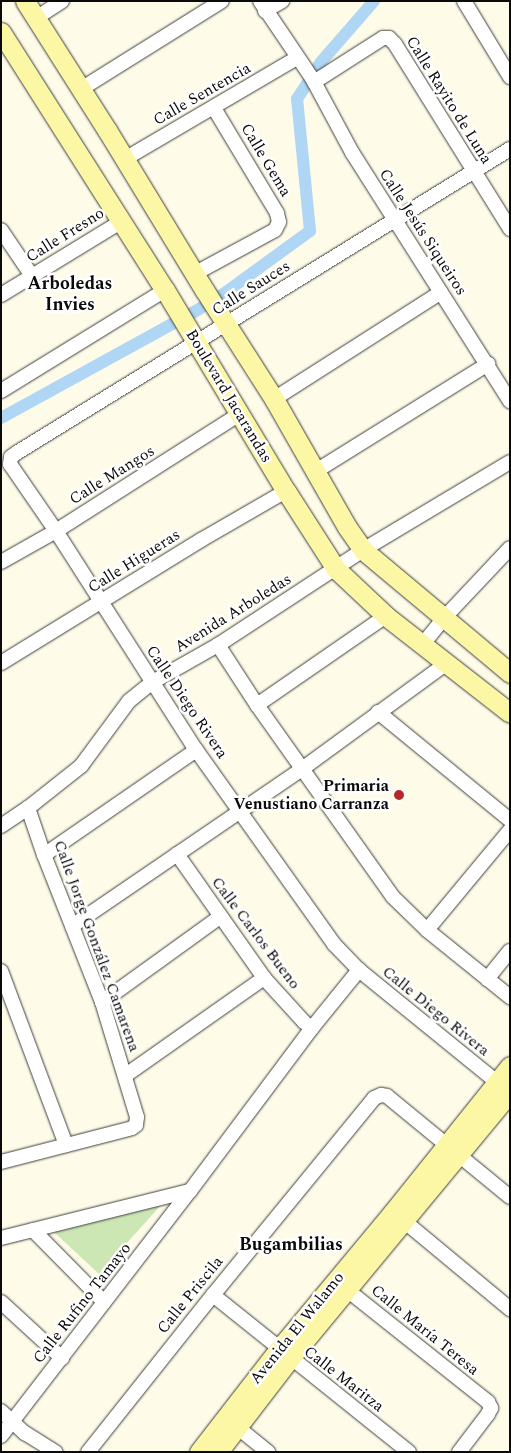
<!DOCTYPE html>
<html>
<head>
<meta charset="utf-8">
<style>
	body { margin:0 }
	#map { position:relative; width:511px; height:1453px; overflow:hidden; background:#fefbe8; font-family:Spectral,serif }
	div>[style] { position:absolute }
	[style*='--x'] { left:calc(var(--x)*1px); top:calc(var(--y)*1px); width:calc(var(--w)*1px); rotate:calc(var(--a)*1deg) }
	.green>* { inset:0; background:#cce6b4 }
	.canal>* { height:12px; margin:-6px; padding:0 6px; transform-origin:6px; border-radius:6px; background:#afd6f4 }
	.roads { filter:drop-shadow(0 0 1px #3d3d3d) drop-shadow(0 0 1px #3d3d3d) }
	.street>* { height:14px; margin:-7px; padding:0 7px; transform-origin:7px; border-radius:7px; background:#fff }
	.secondary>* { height:19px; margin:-9.5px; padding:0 9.5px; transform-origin:9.5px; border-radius:9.5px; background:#fcf7a5 }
	.dots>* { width:14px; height:14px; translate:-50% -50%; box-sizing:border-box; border:2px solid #fff; border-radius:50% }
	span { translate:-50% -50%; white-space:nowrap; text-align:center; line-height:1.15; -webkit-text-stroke:5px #fff; paint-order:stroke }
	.street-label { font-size:16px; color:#0a0a0a }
	.poi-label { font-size:16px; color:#0a0a0a; font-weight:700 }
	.right { translate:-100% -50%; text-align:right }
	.neighbourhood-label { font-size:18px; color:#0a0a0a; font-weight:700 }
	.frame { position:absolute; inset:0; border:2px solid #0a0a0a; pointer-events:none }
</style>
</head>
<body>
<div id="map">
	<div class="green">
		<i style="clip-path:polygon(161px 1205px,99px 1274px,54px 1232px)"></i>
	</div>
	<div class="canal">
		<i style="--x:1;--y:418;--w:226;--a:-28.8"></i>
		<i style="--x:199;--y:309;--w:32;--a:-32"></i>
		<i style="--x:226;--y:292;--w:104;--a:-36"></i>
		<i style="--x:310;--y:231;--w:133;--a:-95.6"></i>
		<i style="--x:297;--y:99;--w:44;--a:-57"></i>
		<i style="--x:321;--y:62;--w:81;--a:-49"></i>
	</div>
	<div class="roads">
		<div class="street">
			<i style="--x:260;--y:1;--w:93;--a:56"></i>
			<i style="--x:312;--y:78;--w:86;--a:61.7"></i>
			<i style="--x:353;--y:154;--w:293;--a:57.6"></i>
			<i style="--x:464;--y:1;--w:89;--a:58.8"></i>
			<i style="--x:265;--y:11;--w:20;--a:-30"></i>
			<i style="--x:36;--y:18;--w:31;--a:-33"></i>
			<i style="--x:314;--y:82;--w:82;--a:-32.5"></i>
			<i style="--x:383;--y:38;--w:6;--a:0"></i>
			<i style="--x:389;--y:38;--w:8;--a:45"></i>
			<i style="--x:395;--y:44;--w:218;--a:58.1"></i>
			<i style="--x:81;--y:89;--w:166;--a:-32"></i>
			<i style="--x:123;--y:160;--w:202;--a:-30.4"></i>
			<i style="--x:1;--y:230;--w:55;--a:56"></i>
			<i style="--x:194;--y:274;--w:92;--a:-28.5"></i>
			<i style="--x:275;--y:230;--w:9;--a:-63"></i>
			<i style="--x:279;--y:222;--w:9;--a:-103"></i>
			<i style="--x:277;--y:213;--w:122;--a:-121"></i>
			<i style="--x:1;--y:295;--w:142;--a:-31.4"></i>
			<i style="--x:1;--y:391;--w:193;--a:-31.6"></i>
			<i style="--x:274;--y:399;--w:198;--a:-32.6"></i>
			<i style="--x:316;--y:471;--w:203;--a:-31.9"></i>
			<i style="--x:1;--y:562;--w:63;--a:-29.4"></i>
			<i style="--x:56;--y:531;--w:218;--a:-32.5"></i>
			<i style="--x:423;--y:644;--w:33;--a:-51"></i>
			<i style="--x:444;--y:618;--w:96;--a:-46.7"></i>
			<i style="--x:218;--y:645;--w:72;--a:57"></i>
			<i style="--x:257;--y:705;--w:235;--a:54.7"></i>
			<i style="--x:393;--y:897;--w:47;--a:44.1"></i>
			<i style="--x:427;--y:930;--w:107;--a:38.9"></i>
			<i style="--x:1;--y:663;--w:235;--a:-31.6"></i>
			<i style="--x:201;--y:540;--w:98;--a:-30"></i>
			<i style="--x:257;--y:705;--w:157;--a:-34.6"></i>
			<i style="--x:378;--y:712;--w:171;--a:39.3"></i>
			<i style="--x:1;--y:826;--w:32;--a:-34"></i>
			<i style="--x:28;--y:808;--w:68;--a:-38.4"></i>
			<i style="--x:81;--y:766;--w:81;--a:-53.6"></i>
			<i style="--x:129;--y:701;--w:28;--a:-39"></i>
			<i style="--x:151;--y:683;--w:77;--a:-29.6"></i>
			<i style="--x:218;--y:645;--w:173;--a:-33.2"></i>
			<i style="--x:363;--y:550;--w:171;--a:-30.9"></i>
			<i style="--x:177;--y:854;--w:151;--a:54.9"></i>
			<i style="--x:264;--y:978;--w:59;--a:47.7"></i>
			<i style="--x:304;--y:1022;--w:10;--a:37"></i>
			<i style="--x:44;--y:855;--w:185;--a:-34.6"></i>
			<i style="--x:72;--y:926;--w:278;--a:-34.3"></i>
			<i style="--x:302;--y:769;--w:180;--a:-36.2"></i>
			<i style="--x:427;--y:930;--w:130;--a:-50.3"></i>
			<i style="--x:1;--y:971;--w:186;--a:69.5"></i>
			<i style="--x:487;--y:979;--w:36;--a:-51"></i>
			<i style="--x:102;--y:1002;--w:145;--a:-35.8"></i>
			<i style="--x:126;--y:1075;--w:169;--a:-35.1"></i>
			<i style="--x:503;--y:1087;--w:186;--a:-140.9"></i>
			<i style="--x:359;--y:970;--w:36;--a:-134"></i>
			<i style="--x:334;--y:944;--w:238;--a:-125.4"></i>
			<i style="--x:196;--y:750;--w:260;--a:-122.6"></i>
			<i style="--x:56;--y:531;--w:81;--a:-124.5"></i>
			<i style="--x:10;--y:464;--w:7;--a:-82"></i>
			<i style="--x:11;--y:457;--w:9;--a:-36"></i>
			<i style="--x:18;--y:452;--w:578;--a:-31.63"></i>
			<i style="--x:1;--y:1162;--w:135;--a:-14.5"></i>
			<i style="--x:132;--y:1128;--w:5;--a:-37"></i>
			<i style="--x:136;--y:1125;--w:8;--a:-83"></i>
			<i style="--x:137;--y:1117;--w:120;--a:-106.9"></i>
			<i style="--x:102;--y:1002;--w:158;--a:-111.5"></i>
			<i style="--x:44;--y:855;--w:50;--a:-108.8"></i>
			<i style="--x:398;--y:1216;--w:146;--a:39.7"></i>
			<i style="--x:33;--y:1230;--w:101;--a:45.4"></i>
			<i style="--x:1;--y:1238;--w:195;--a:-14"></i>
			<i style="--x:190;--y:1191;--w:204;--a:-53.2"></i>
			<i style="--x:312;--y:1028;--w:75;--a:-51"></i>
			<i style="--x:341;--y:1285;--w:188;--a:38.5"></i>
			<i style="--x:488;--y:1402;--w:7;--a:63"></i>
			<i style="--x:491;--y:1408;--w:7;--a:117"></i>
			<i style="--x:488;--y:1414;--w:48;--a:127.3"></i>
			<i style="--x:213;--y:1295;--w:251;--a:38.7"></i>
			<i style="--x:1;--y:1302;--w:83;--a:42.6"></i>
			<i style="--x:1;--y:1411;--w:33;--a:43"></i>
			<i style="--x:25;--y:1433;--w:36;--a:32"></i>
			<i style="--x:231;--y:1422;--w:48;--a:39"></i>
			<i style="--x:1;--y:1436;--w:309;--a:-52.4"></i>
			<i style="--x:88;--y:1452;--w:201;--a:-51.5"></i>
			<i style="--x:213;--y:1295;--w:254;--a:-50.7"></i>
			<i style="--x:374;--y:1098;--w:8;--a:-23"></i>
			<i style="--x:381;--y:1095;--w:6;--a:9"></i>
			<i style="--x:387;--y:1096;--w:159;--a:39.4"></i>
		</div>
		<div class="secondary">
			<i style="--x:25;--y:1;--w:153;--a:57.6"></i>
			<i style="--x:107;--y:130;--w:188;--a:58.7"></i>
			<i style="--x:205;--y:291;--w:128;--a:57.4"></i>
			<i style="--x:274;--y:399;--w:147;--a:60.3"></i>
			<i style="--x:347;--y:527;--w:28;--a:55"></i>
			<i style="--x:363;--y:550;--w:192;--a:39.9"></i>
			<i style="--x:1;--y:32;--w:306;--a:57.6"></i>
			<i style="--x:165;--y:290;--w:235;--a:59"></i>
			<i style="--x:286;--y:491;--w:93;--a:57.3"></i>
			<i style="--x:336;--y:569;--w:69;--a:43.2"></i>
			<i style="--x:386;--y:616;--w:157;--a:38"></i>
			<i style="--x:199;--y:1452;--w:130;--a:-52.2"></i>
			<i style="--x:279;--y:1349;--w:178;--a:-50.2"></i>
			<i style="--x:393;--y:1212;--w:187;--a:-51.3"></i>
			<i style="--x:218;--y:1452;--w:118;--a:-52.5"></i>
			<i style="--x:290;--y:1358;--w:345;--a:-50.4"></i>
		</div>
	</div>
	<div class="dots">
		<i style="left:399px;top:795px;background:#b52928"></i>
	</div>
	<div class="street-label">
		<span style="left:202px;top:94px;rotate:-30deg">Calle Sentencia</span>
		<span style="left:449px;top:100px;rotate:58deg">Calle Rayito de Luna</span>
		<span style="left:266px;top:160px;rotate:59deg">Calle Gema</span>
		<span style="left:423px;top:232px;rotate:57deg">Calle Jesús Siqueiros</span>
		<span style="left:65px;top:235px;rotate:-32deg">Calle Fresno</span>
		<span style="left:251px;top:288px;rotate:-32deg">Calle Sauces</span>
		<span style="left:229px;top:396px;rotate:59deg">Boulevard Jacarandas</span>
		<span style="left:112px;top:475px;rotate:-32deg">Calle Mangos</span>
		<span style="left:134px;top:561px;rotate:-32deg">Calle Higueras</span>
		<span style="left:233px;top:613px;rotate:-32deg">Avenida Arboledas</span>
		<span style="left:187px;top:702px;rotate:56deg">Calle Diego Rivera</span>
		<span style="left:256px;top:933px;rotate:53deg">Calle Carlos Bueno</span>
		<span style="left:97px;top:946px;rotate:70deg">Calle Jorge González Camarena</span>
		<span style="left:436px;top:1011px;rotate:39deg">Calle Diego Rivera</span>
		<span style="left:190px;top:1295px;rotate:-51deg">Calle Priscila</span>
		<span style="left:82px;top:1303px;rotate:-52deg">Calle Rufino Tamayo</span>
		<span style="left:297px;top:1328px;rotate:-51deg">Avenida El Walamo</span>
		<span style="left:425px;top:1330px;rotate:39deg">Calle María Teresa</span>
		<span style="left:344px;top:1379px;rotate:38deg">Calle Maritza</span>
	</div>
	<div class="poi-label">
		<span class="right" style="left:389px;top:795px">Primaria<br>Venustiano Carranza</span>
	</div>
	<div class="neighbourhood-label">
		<span style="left:70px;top:295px">Arboledas<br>Invies</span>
		<span style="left:291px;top:1245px">Bugambilias</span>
	</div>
	<div class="frame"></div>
</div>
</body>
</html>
